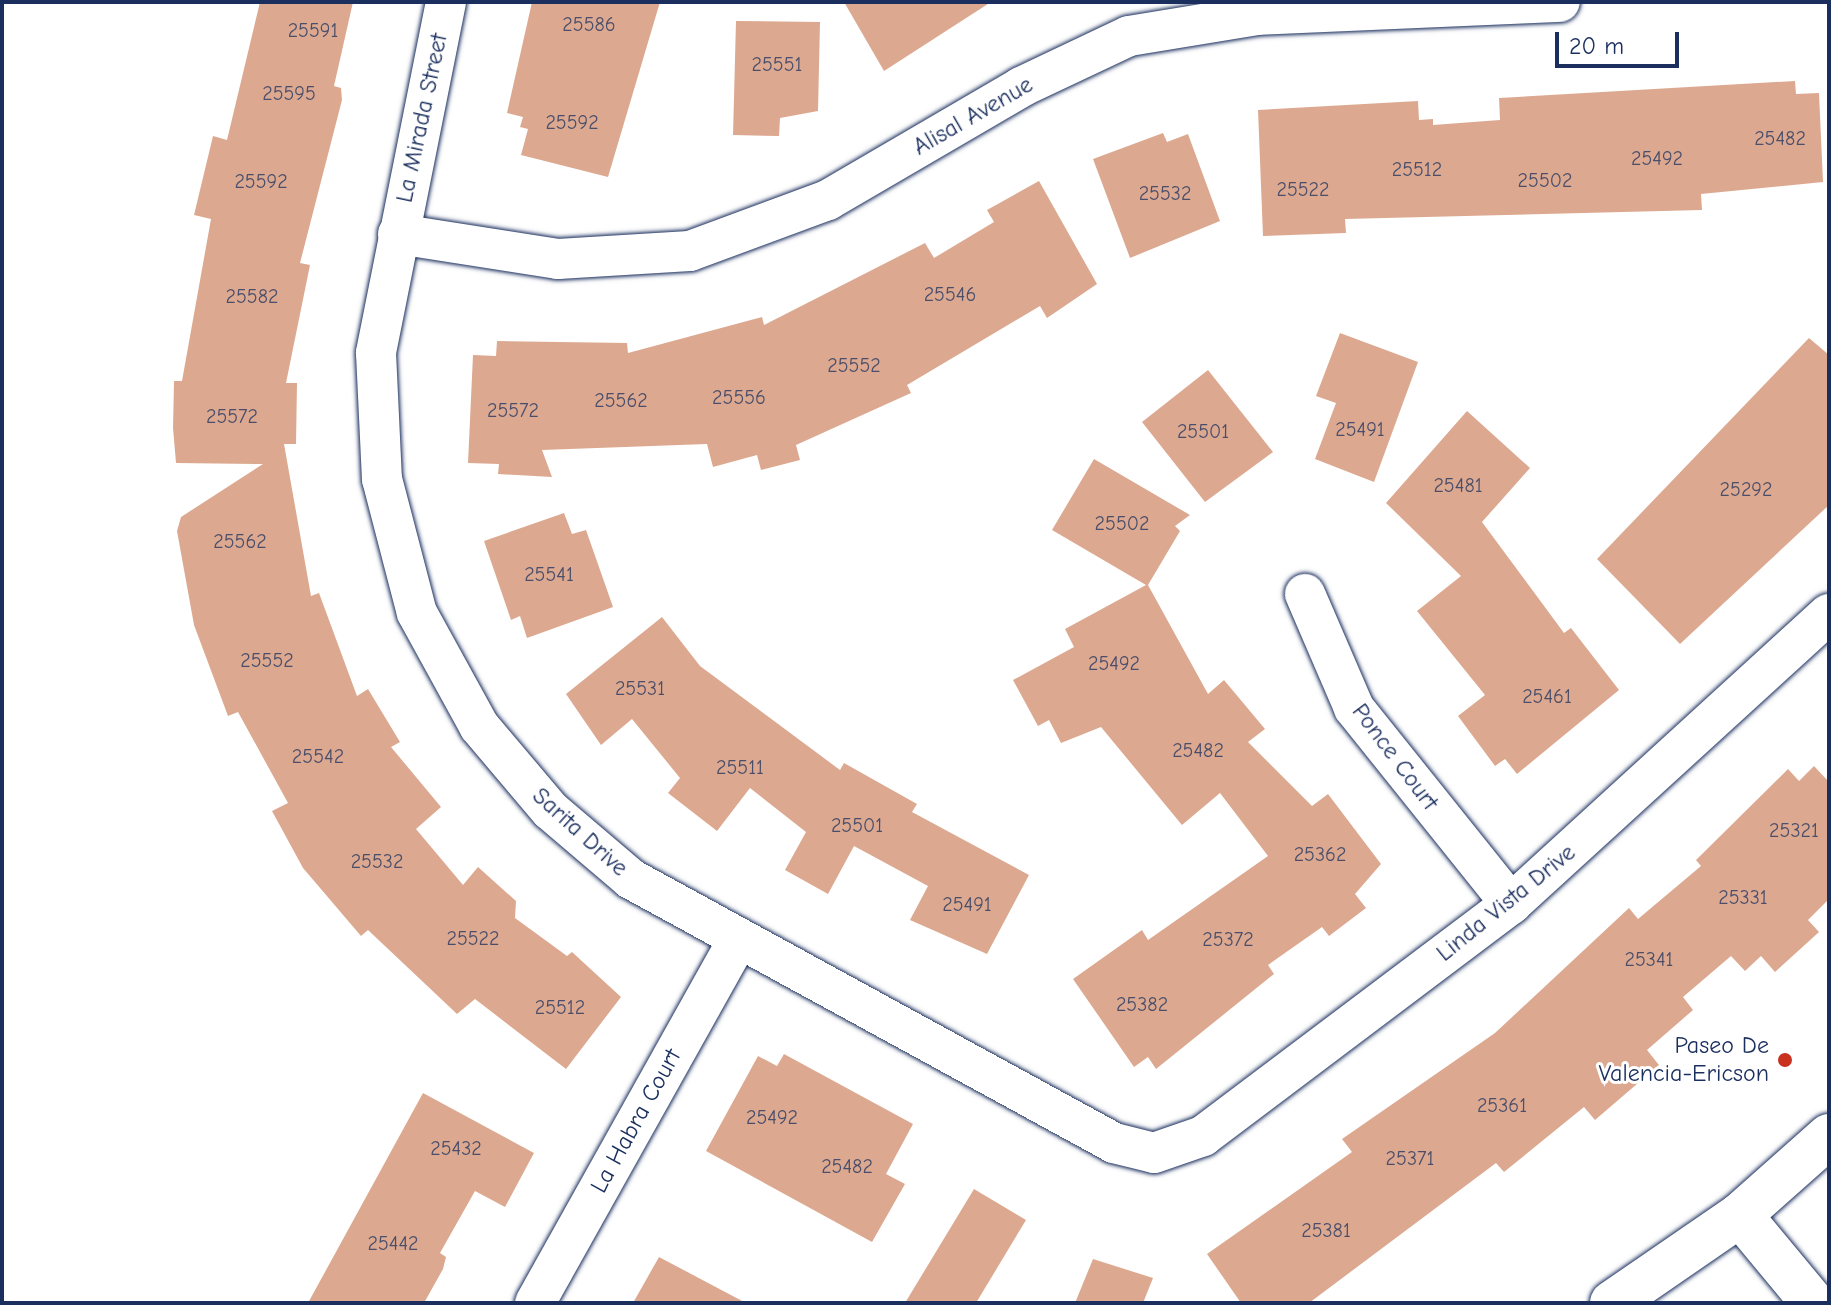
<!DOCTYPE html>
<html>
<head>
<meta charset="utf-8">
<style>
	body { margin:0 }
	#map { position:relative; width:1831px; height:1305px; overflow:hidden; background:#fff; font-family:"Comic Neue",sans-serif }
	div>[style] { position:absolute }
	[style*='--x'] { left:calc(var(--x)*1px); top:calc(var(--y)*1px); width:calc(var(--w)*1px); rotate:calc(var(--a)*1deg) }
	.building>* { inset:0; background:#dca990 }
	.roads { filter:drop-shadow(0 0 2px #1b2f5e) drop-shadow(0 0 2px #1b2f5e) }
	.street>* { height:40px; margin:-20px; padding:0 20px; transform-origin:20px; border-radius:20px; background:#fff }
	.secondary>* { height:44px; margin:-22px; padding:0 22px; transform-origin:22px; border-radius:22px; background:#fff }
	.dots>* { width:22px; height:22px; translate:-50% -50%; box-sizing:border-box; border:4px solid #fff; border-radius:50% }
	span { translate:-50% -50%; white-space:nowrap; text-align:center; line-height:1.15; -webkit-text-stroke:6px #fff; paint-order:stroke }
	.number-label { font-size:20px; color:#4b4e6a }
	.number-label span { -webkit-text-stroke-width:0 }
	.street-label { font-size:24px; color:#1b2f5e }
	.poi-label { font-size:24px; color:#1b2f5e }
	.right { translate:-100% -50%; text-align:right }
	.frame { position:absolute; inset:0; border:4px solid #1b2f5e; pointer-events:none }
	.scale { position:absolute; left:1555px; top:32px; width:124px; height:36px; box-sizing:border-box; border:4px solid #1b2f5e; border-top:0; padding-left:10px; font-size:24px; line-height:28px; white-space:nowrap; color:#1b2f5e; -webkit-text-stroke:6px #fff; paint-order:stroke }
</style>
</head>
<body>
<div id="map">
	<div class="building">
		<i style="clip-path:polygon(260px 2px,353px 2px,334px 86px,341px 88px,342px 100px,300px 263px,310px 265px,286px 383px,297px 383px,296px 444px,284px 444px,311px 596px,319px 593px,357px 696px,368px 689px,400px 742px,391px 747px,441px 807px,416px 829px,463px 885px,478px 867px,516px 901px,515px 918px,567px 956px,572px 952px,621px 997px,566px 1069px,475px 999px,457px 1014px,368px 930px,361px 936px,303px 868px,272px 811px,288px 803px,238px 712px,228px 716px,194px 625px,177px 531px,181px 517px,263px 464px,176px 463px,173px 428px,174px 381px,182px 381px,211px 219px,194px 215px,213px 136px,227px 140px)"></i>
		<i style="clip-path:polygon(532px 2px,660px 2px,608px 177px,521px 155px,528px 129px,520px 127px,523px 117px,507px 113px)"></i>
		<i style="clip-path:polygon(844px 2px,991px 2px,884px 71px)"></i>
		<i style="clip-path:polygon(736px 21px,820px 22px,818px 111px,780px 118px,779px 136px,733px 135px)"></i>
		<i style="clip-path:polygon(1795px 81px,1796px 94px,1819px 93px,1823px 182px,1701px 194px,1702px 210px,1345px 219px,1346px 233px,1263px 236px,1258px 110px,1418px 101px,1419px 120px,1433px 119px,1433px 125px,1500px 120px,1499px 98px)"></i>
		<i style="clip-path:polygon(1163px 133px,1167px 142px,1188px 134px,1220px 221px,1130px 258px,1093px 159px)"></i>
		<i style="clip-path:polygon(1039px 181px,1097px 284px,1047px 318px,1040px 306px,907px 385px,911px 393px,796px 445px,800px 460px,761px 470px,757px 455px,713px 467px,707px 444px,542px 450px,552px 477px,498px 474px,499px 464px,468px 463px,473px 355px,496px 356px,497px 341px,627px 343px,628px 353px,762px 317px,764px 325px,925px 243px,934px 258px,994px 222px,987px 210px)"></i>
		<i style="clip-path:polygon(1340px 333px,1418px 362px,1374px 482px,1315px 459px,1336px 403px,1316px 396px)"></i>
		<i style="clip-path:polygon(1809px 338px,1829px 355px,1829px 505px,1680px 644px,1597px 559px)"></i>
		<i style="clip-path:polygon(1208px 370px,1273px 452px,1205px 502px,1142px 422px)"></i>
		<i style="clip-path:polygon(1467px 411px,1530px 468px,1482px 522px,1564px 633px,1571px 628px,1619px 690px,1517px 774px,1505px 759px,1495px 766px,1458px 716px,1485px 695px,1417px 611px,1461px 576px,1386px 503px)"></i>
		<i style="clip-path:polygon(1094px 459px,1190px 515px,1175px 526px,1180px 531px,1148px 585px,1208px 694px,1224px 680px,1265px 729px,1248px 742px,1312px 806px,1328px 794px,1381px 864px,1355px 894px,1366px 908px,1329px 936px,1322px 927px,1268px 965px,1274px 974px,1156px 1069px,1148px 1057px,1134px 1067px,1073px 979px,1142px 930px,1148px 940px,1268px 856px,1220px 793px,1182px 825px,1101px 727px,1061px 743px,1049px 720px,1038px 726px,1013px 680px,1074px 647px,1065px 629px,1146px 585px,1052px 530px)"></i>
		<i style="clip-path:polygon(564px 513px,572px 534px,586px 530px,613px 607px,527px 638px,520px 616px,511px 620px,484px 541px)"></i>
		<i style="clip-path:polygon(662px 617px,700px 666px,840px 770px,844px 763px,917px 804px,912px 812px,1029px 875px,987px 954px,910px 920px,928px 886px,854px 846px,828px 894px,785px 870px,806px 832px,750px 788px,717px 831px,668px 793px,680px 778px,632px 719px,601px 745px,566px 694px)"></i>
		<i style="clip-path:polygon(1814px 766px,1829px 782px,1829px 899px,1808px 920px,1819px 932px,1775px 972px,1761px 956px,1745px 971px,1731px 956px,1683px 997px,1693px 1010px,1647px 1050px,1659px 1065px,1595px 1120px,1584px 1107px,1504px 1172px,1496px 1163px,1309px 1303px,1241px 1303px,1207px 1254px,1352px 1152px,1342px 1139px,1495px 1033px,1629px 908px,1638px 919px,1701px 866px,1696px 860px,1788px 769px,1799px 781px)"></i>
		<i style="clip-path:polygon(784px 1054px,913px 1124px,886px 1174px,905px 1184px,872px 1242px,706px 1151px,758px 1056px,777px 1066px)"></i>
		<i style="clip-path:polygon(423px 1093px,534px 1153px,505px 1207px,475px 1191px,440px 1253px,446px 1257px,443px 1269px,424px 1303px,308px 1303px)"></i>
		<i style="clip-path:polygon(974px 1189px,1026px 1220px,976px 1303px,905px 1303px)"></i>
		<i style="clip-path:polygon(659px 1257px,746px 1303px,633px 1303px)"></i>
		<i style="clip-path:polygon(1093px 1259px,1153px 1278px,1143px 1303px,1075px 1303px)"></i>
	</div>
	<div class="roads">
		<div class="street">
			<i style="--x:446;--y:2;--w:358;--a:101.3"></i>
			<i style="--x:376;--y:353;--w:126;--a:87.3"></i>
			<i style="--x:382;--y:479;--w:138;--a:75.4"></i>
			<i style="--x:417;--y:613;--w:129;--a:61.2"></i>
			<i style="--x:479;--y:726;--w:110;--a:49.8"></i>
			<i style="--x:550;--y:810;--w:106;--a:40.4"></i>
			<i style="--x:631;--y:879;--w:550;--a:28.66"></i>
			<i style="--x:1114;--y:1143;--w:41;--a:14"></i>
			<i style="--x:1154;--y:1153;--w:52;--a:-19.1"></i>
			<i style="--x:1203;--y:1136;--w:386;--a:-37"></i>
			<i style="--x:1511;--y:904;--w:430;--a:-42.4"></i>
			<i style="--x:398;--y:234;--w:162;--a:8.9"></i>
			<i style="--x:558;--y:259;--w:132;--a:-3.5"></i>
			<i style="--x:690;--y:251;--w:147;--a:-20.3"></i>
			<i style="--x:828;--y:200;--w:224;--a:-30.3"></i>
			<i style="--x:1021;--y:87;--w:119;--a:-25.3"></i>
			<i style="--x:1129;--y:36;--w:130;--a:-9.3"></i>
			<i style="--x:1257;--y:15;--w:303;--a:-2.5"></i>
			<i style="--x:1305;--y:594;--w:124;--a:66.7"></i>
			<i style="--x:1354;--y:708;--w:251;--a:51.3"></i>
			<i style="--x:535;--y:1303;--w:416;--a:-60.8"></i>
		</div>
		<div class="secondary">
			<i style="--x:1740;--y:1215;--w:114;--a:50.3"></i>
			<i style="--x:1612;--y:1303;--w:155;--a:-34.5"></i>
			<i style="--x:1740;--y:1215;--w:119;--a:-41.6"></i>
		</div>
	</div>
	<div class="dots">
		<i style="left:1785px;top:1060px;background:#c8321e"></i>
	</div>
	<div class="number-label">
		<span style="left:589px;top:24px">25586</span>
		<span style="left:313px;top:30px">25591</span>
		<span style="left:777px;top:64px">25551</span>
		<span style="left:289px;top:93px">25595</span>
		<span style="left:572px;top:122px">25592</span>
		<span style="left:1780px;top:138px">25482</span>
		<span style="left:1657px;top:158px">25492</span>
		<span style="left:1417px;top:169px">25512</span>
		<span style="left:1545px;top:180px">25502</span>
		<span style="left:261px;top:181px">25592</span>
		<span style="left:1303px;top:189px">25522</span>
		<span style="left:1165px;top:193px">25532</span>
		<span style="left:950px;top:294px">25546</span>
		<span style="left:252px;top:296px">25582</span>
		<span style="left:854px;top:365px">25552</span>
		<span style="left:739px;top:397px">25556</span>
		<span style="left:621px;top:400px">25562</span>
		<span style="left:513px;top:410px">25572</span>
		<span style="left:232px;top:416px">25572</span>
		<span style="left:1360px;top:429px">25491</span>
		<span style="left:1203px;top:431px">25501</span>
		<span style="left:1458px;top:485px">25481</span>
		<span style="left:1746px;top:489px">25292</span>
		<span style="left:1122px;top:523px">25502</span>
		<span style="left:240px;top:541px">25562</span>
		<span style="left:549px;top:574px">25541</span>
		<span style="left:267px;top:660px">25552</span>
		<span style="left:1114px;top:663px">25492</span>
		<span style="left:640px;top:688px">25531</span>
		<span style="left:1547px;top:696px">25461</span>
		<span style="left:1198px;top:750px">25482</span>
		<span style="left:318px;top:756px">25542</span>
		<span style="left:740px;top:767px">25511</span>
		<span style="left:857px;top:825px">25501</span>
		<span style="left:1794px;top:830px">25321</span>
		<span style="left:1320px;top:854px">25362</span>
		<span style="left:377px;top:861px">25532</span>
		<span style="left:1743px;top:897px">25331</span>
		<span style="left:967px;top:904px">25491</span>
		<span style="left:473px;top:938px">25522</span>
		<span style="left:1228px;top:939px">25372</span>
		<span style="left:1649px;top:959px">25341</span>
		<span style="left:1142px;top:1004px">25382</span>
		<span style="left:560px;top:1007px">25512</span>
		<span style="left:1502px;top:1105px">25361</span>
		<span style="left:772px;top:1117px">25492</span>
		<span style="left:456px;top:1148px">25432</span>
		<span style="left:1410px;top:1158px">25371</span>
		<span style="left:847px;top:1166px">25482</span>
		<span style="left:1326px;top:1230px">25381</span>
		<span style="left:393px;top:1243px">25442</span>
	</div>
	<div class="street-label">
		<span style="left:973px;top:116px;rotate:-30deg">Alisal Avenue</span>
		<span style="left:422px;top:118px;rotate:-78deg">La Mirada Street</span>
		<span style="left:1395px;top:757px;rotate:53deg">Ponce Court</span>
		<span style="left:580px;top:832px;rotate:42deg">Sarita Drive</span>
		<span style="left:1506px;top:903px;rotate:-39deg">Linda Vista Drive</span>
		<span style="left:636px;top:1121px;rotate:-61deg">La Habra Court</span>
	</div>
	<div class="poi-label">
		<span class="right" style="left:1769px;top:1060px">Paseo De<br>Valencia-Ericson</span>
	</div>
	<div class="frame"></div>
	<div class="scale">20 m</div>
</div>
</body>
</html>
